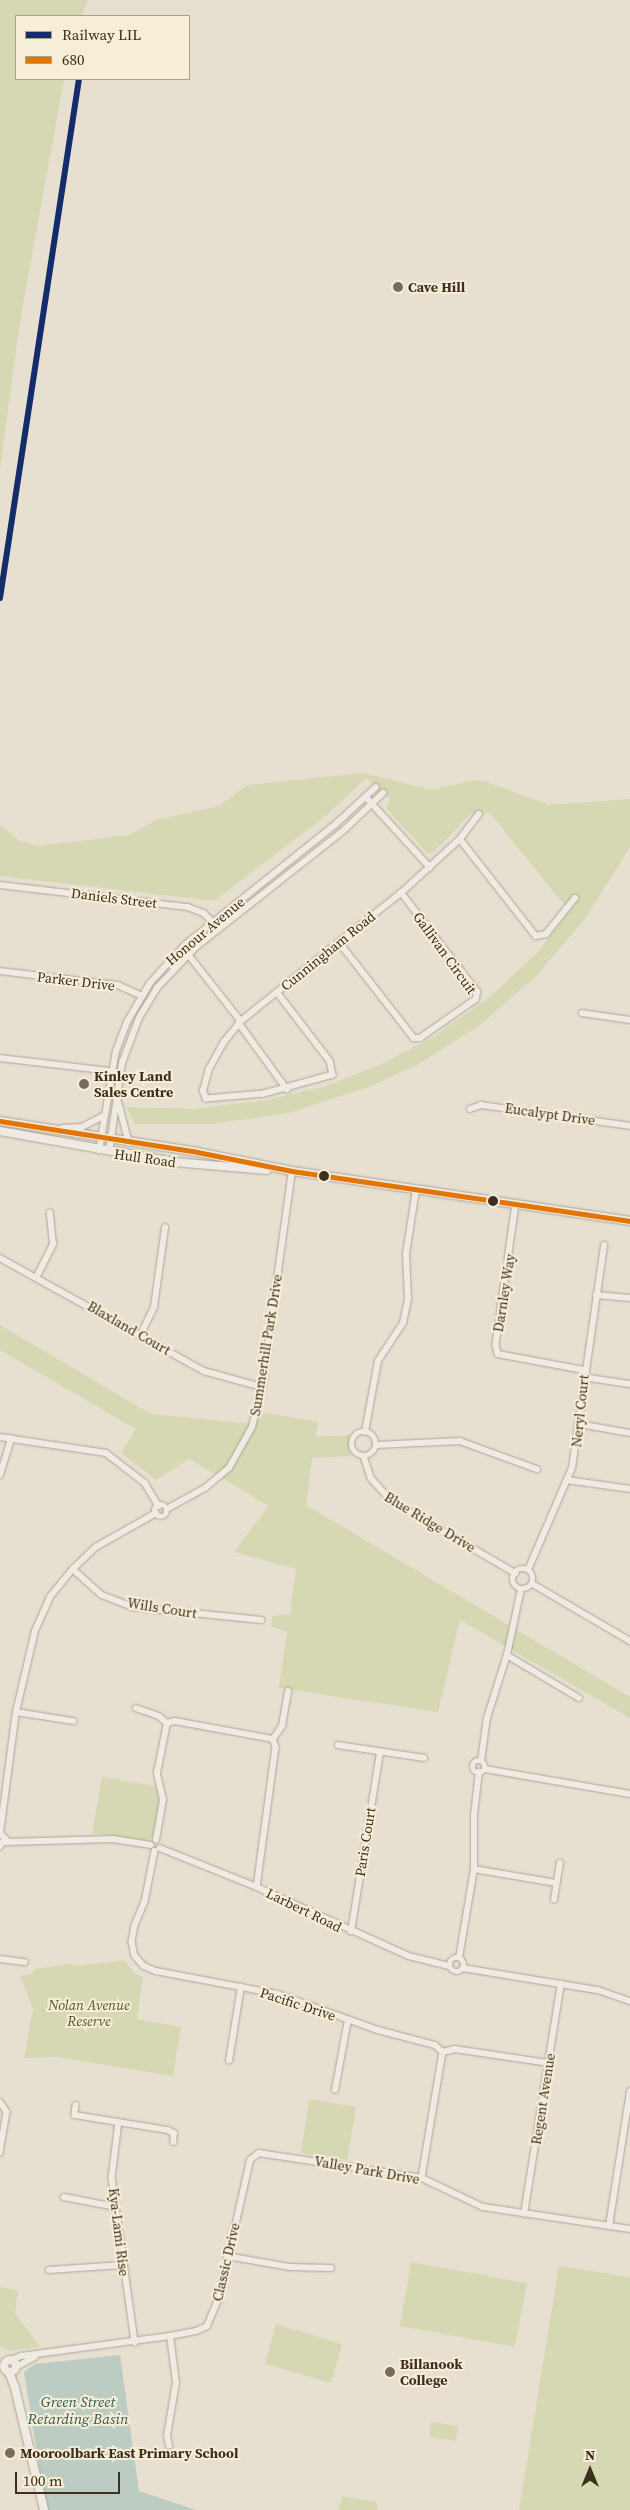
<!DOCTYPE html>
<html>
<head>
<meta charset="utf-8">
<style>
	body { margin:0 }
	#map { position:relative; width:630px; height:2510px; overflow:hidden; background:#e7e0d1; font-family:"Source Serif 4",serif }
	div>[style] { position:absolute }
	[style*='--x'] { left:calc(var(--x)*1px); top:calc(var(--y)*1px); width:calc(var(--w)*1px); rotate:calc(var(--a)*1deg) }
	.green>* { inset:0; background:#d6d7b3 }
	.water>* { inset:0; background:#bcccc2 }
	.roads { filter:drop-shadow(0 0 1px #ada599) drop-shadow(0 0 1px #ada599) }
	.street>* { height:5.5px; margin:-2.75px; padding:0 2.75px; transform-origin:2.75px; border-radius:2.75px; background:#efebe3 }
	.street>.ring { margin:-2.75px; padding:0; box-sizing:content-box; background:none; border:5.5px solid #efebe3; border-radius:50% }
	.secondary>* { height:8px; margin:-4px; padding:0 4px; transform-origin:4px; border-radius:4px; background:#efebe3 }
	.secondary>.ring { margin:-4px; padding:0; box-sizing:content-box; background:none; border:8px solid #efebe3; border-radius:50% }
	.bus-1>* { height:5px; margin:-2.5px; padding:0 2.5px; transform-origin:2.5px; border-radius:2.5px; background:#e27505 }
	.rail-1>* { height:6px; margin:-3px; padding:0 3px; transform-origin:3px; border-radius:3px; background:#152c6b }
	.dots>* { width:14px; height:14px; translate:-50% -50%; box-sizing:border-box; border:2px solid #f7eed8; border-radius:50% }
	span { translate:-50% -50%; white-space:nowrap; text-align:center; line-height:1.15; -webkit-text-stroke:4px #f7eed8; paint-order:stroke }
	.poi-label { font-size:14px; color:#3d2e20; font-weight:700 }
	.left { translate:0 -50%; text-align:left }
	.street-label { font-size:14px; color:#3d2e20 }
	.park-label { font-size:14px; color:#4d5a26; font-style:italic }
	.water-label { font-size:15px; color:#2f5d5a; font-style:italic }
	.legend { position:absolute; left:15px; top:15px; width:175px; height:65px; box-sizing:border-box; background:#f7eed8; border:1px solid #ada18e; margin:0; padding:6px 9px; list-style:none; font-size:15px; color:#3d2e20 }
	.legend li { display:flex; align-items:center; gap:10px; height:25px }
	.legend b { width:25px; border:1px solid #ada18e }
	.north { position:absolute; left:565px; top:2445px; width:50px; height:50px; -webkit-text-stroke:4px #f7eed8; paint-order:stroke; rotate:0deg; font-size:14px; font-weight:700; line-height:20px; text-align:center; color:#3d2e20 }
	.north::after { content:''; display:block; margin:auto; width:18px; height:22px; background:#3d2e20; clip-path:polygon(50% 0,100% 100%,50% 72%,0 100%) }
	.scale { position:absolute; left:15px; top:2472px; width:105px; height:22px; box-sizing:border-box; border:2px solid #3d2e20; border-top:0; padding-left:6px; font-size:15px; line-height:18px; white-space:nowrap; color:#3d2e20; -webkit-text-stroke:4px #f7eed8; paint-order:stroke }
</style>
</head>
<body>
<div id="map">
	<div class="green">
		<i style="clip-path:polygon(0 0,88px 0,82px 16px,16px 16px,16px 79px,64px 79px,20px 321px,0 469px)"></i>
		<i style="clip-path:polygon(363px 773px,432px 790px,474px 780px,484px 781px,549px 805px,630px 799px,630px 847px,585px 919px,536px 976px,480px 1025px,419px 1064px,369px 1087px,289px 1113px,212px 1124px,135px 1124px,126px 1107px,193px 1109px,266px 1100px,326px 1086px,382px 1064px,433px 1037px,491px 996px,537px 953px,571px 909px,561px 901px,490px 813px,469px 815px,449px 837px,432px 853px,427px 853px,386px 808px,390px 799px,366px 778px,327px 815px,214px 901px,0 876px,0 825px,18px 840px,37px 846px,129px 835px,156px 820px,219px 806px,247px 785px)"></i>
		<i style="clip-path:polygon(0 1325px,151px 1414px,254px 1424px,257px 1411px,318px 1422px,316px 1437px,351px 1435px,348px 1446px,352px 1456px,312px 1458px,306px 1505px,630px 1697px,630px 1718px,460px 1620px,438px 1712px,279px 1688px,287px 1632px,271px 1626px,272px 1616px,290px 1614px,296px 1569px,234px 1552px,269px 1506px,189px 1459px,156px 1480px,121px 1453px,136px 1429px,0 1350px)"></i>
		<i style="clip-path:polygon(102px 1777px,156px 1786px,160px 1800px,153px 1836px,148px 1841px,92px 1833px)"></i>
		<i style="clip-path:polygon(125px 1961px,134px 1973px,143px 1977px,137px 2019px,181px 2027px,173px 2076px,56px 2057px,24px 2058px,33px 2009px,20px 1976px,31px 1974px,36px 1969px,72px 1963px,72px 1966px)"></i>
		<i style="clip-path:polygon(309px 2099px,356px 2107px,347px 2160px,301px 2153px)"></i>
		<i style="clip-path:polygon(411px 2262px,527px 2283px,515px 2347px,400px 2326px)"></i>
		<i style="clip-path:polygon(559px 2266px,630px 2277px,630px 2510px,519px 2510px)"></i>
		<i style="clip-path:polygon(0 2287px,18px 2290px,15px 2313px,40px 2347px,9px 2351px,0 2346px)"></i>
		<i style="clip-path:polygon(276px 2324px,342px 2344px,331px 2383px,265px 2364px)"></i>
		<i style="clip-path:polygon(431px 2422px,458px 2426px,456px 2441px,429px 2437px)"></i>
		<i style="clip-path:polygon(343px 2496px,376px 2502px,378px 2510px,338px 2510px)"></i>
	</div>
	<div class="water">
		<i style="clip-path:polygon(120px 2355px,139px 2491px,196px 2510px,46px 2510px,24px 2372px,35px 2364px)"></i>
	</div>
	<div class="roads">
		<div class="street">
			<i style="--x:366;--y:797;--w:95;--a:47.6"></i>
			<i style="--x:460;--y:839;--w:123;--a:51.9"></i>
			<i style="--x:536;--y:936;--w:10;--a:-11"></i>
			<i style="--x:546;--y:934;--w:46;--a:-51.1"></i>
			<i style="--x:0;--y:885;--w:189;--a:6.7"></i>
			<i style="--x:188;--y:907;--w:17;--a:21"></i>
			<i style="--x:204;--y:913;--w:22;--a:47"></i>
			<i style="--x:339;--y:942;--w:122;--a:52"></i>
			<i style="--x:414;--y:1038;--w:6;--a:0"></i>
			<i style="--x:420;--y:1038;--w:68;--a:-34.9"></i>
			<i style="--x:476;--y:999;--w:7;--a:-82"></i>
			<i style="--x:477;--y:992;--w:125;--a:-127.5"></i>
			<i style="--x:188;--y:954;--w:85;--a:51.7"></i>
			<i style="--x:0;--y:971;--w:119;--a:6.8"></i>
			<i style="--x:118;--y:985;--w:27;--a:24"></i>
			<i style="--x:277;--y:992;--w:87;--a:52.5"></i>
			<i style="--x:330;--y:1061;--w:14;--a:78"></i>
			<i style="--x:333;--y:1075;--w:72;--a:164.6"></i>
			<i style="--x:264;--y:1094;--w:58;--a:175.1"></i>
			<i style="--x:206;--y:1099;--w:9;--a:-111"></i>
			<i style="--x:203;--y:1091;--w:23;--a:-75"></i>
			<i style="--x:209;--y:1069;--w:31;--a:-61"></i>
			<i style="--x:224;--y:1042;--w:27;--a:-51"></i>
			<i style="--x:241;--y:1021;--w:46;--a:-38.9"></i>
			<i style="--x:277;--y:992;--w:11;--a:-38"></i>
			<i style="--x:286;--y:985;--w:68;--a:-39.1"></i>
			<i style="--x:339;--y:942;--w:79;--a:-38.3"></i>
			<i style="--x:401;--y:893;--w:80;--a:-42.5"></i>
			<i style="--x:460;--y:839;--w:31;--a:-53"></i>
			<i style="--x:582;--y:1013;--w:49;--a:8.3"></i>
			<i style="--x:239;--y:1023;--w:82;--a:54"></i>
			<i style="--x:0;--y:1058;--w:112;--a:6.7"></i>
			<i style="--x:117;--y:1096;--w:48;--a:75.4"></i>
			<i style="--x:470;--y:1109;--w:12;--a:-20"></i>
			<i style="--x:481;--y:1105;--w:150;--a:8"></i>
			<i style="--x:63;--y:1128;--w:19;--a:-3"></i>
			<i style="--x:82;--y:1127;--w:25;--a:-27"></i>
			<i style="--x:99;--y:1151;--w:101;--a:-80.4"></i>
			<i style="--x:116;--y:1051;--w:31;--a:-69"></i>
			<i style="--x:127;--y:1022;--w:45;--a:-59.5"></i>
			<i style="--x:150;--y:983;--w:52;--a:-47.4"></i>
			<i style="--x:185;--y:945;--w:193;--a:-38.7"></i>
			<i style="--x:336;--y:824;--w:54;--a:-42.8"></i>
			<i style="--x:109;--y:1152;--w:90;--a:-81.7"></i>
			<i style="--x:122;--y:1063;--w:48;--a:-69.3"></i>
			<i style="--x:139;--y:1018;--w:35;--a:-59"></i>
			<i style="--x:157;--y:988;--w:57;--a:-46.4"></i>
			<i style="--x:196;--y:947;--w:187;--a:-38.3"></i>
			<i style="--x:343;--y:831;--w:55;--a:-43.5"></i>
			<i style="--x:516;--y:1204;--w:142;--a:98.1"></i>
			<i style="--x:496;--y:1345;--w:9;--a:77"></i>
			<i style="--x:498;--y:1354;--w:87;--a:10.5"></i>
			<i style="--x:0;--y:1258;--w:233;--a:29"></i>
			<i style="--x:204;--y:1371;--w:60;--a:15.4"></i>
			<i style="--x:37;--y:1276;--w:36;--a:-63"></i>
			<i style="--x:53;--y:1244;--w:31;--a:-96"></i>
			<i style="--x:596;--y:1295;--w:34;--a:5"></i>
			<i style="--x:141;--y:1334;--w:30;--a:-64"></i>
			<i style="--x:154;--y:1307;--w:80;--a:-82.1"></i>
			<i style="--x:583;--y:1377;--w:48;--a:8.5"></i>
			<i style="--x:579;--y:1424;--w:52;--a:10"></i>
			<i style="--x:365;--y:1432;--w:72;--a:-79.6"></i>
			<i style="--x:378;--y:1361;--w:45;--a:-56.7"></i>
			<i style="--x:403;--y:1323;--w:25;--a:-78"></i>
			<i style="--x:408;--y:1299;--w:45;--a:-92.5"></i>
			<i style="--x:406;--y:1254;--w:65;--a:-81.1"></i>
			<i class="ring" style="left:352px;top:1432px;width:18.5px;height:18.5px"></i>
			<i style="--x:0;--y:1437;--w:107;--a:8.6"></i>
			<i style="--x:106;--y:1453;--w:49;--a:37.6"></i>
			<i style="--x:145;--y:1483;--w:27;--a:59"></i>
			<i style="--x:376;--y:1445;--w:84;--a:-2.7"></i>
			<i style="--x:460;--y:1441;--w:82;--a:20"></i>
			<i style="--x:364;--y:1456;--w:23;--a:72"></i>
			<i style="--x:371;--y:1478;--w:31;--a:48"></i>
			<i style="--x:392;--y:1501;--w:143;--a:30.3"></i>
			<i style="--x:0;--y:1475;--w:38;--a:-73"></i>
			<i style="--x:567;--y:1480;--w:64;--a:8.1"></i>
			<i class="ring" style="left:155px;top:1505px;width:6.5px;height:6.5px"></i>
			<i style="--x:167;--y:1509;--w:43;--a:-28.9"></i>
			<i style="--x:205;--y:1488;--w:31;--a:-40"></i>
			<i style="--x:229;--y:1468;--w:47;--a:-60.7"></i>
			<i style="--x:252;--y:1427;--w:41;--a:-76"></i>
			<i style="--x:262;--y:1387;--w:218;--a:-82.1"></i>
			<i class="ring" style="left:513px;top:1569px;width:14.5px;height:14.5px"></i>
			<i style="--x:73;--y:1569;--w:39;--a:42"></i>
			<i style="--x:102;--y:1595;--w:34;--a:21"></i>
			<i style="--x:134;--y:1607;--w:128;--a:5.8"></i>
			<i style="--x:528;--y:1570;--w:111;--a:-66.7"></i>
			<i style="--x:572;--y:1468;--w:225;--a:-81.8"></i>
			<i style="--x:533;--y:1584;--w:113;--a:30.4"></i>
			<i style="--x:507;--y:1655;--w:84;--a:30.8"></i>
			<i style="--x:136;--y:1708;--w:24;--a:19"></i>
			<i style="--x:159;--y:1716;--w:11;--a:41"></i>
			<i style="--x:16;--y:1712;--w:58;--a:9"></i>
			<i style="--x:273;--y:1739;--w:16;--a:-55"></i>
			<i style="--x:282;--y:1726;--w:35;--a:-80"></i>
			<i style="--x:338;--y:1745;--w:87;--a:8.6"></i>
			<i style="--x:481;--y:1761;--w:43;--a:-82.1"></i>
			<i style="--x:487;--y:1718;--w:66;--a:-72.4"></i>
			<i style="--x:507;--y:1655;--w:67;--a:-78"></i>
			<i class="ring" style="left:473px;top:1761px;width:6.5px;height:6.5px"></i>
			<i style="--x:485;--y:1769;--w:147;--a:9.8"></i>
			<i style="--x:0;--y:1833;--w:122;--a:-82.5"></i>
			<i style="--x:16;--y:1712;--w:83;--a:-76.8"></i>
			<i style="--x:35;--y:1631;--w:37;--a:-66"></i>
			<i style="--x:50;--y:1597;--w:36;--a:-51"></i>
			<i style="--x:73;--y:1569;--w:32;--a:-44"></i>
			<i style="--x:96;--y:1547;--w:69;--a:-29.5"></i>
			<i style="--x:0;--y:1833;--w:8;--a:45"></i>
			<i style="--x:6;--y:1839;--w:10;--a:127"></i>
			<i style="--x:156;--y:1840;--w:41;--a:-80.1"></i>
			<i style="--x:163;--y:1800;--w:28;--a:-103"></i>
			<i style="--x:157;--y:1773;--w:51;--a:-78.7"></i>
			<i style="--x:167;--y:1723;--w:8;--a:-14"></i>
			<i style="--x:175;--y:1721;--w:100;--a:10.4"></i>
			<i style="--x:273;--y:1739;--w:9;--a:69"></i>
			<i style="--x:276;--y:1747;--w:141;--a:97.7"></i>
			<i style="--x:6;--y:1842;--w:107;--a:-1.6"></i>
			<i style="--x:113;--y:1839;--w:38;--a:9"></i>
			<i style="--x:160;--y:1848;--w:105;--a:21.9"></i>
			<i style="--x:257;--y:1887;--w:167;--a:24.4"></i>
			<i style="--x:409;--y:1956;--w:41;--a:14"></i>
			<i style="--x:155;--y:1851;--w:52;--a:101.1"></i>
			<i style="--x:145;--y:1902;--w:25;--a:113"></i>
			<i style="--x:135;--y:1925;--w:17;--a:100"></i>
			<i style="--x:132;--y:1942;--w:14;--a:78"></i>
			<i style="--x:135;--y:1956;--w:13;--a:48"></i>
			<i style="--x:144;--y:1966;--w:13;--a:23"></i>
			<i style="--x:156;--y:1971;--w:124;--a:10.7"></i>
			<i style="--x:278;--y:1994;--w:106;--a:19.8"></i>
			<i style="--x:378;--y:2030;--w:59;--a:14.7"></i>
			<i style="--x:435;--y:2045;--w:11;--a:41"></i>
			<i style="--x:443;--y:2052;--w:128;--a:99.5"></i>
			<i style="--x:474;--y:1869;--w:83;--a:9.7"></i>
			<i style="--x:554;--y:1900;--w:37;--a:-81"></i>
			<i style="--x:351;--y:1932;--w:182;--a:-80.8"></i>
			<i class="ring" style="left:450px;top:1958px;width:8.5px;height:8.5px"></i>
			<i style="--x:459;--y:1958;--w:90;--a:-80.4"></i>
			<i style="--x:474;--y:1869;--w:54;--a:-90"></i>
			<i style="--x:474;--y:1815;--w:43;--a:-83.4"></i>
			<i style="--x:0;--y:1959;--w:25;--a:7"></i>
			<i style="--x:463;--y:1968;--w:137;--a:9.3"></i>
			<i style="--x:598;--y:1990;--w:34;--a:19"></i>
			<i style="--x:443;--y:2052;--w:12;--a:-14"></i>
			<i style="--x:455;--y:2049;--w:95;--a:8.5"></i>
			<i style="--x:229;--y:2061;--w:75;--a:-80.8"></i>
			<i style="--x:335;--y:2090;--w:71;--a:-79.5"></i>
			<i style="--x:0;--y:2102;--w:12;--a:55"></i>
			<i style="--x:7;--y:2112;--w:42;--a:99.7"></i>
			<i style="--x:76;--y:2105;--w:10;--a:96"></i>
			<i style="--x:75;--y:2115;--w:94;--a:9.2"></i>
			<i style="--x:168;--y:2130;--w:7;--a:27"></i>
			<i style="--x:174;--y:2133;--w:9;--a:90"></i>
			<i style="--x:119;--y:2122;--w:56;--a:97.1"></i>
			<i style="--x:112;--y:2178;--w:166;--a:82"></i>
			<i style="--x:64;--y:2197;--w:53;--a:10.9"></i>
			<i style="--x:524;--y:2214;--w:233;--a:-80.9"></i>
			<i style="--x:609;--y:2226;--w:136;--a:-81.1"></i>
			<i style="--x:227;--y:2256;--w:64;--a:9.9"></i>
			<i style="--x:290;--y:2267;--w:41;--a:1.4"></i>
			<i style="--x:49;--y:2270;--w:73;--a:-3.9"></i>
			<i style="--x:11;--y:2360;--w:11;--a:-22"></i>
			<i style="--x:21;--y:2356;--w:150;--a:-7.6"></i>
			<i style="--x:170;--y:2336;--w:26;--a:-11"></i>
			<i style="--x:196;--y:2331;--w:12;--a:-24"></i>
			<i style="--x:207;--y:2326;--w:30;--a:-67"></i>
			<i style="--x:219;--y:2298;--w:141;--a:-77.3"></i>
			<i style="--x:250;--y:2160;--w:11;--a:-38"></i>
			<i style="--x:259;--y:2153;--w:165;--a:8.7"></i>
			<i style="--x:422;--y:2178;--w:68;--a:25.4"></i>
			<i style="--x:483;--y:2207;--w:149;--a:8.5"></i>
			<i style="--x:16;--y:2367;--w:21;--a:-28"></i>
			<i style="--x:169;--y:2446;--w:10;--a:-101"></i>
			<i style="--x:167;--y:2436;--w:54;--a:-80.4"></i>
			<i style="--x:176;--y:2383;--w:47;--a:-97.3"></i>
		</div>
		<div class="secondary">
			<i style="--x:0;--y:1121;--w:199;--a:8.9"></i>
			<i style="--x:197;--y:1152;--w:97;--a:11.3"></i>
			<i style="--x:292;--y:1171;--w:342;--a:8.4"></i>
			<i style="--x:0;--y:1131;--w:177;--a:10.1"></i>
			<i style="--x:174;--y:1162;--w:93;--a:4.9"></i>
			<i class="ring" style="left:4px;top:2360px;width:4px;height:4px"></i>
			<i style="--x:9;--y:2372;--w:17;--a:69"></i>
			<i style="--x:15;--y:2388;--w:125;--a:76.6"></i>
		</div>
	</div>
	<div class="bus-1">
		<i style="--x:0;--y:1121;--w:199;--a:8.9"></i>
		<i style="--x:197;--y:1152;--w:97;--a:11.3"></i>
		<i style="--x:292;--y:1171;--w:342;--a:8.4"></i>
	</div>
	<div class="rail-1">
		<i style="--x:0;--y:598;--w:525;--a:-81.35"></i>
	</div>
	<div class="dots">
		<i style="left:398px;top:287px;background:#786c5e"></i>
		<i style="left:84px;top:1084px;background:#786c5e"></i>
		<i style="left:324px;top:1176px;background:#3d2e20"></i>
		<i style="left:493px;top:1201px;background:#3d2e20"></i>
		<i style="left:390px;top:2372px;background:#786c5e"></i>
		<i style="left:10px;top:2453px;background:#786c5e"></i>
	</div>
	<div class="poi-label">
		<span class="left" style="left:408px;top:287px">Cave Hill</span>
		<span class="left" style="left:94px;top:1084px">Kinley Land<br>Sales Centre</span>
		<span class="left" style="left:400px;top:2372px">Billanook<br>College</span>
		<span class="left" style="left:20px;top:2453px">Mooroolbark East Primary School</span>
	</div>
	<div class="street-label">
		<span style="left:114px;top:898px;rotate:7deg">Daniels Street</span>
		<span style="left:205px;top:931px;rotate:-40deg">Honour Avenue</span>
		<span style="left:328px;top:951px;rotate:-39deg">Cunningham Road</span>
		<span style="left:445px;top:953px;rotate:54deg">Gallivan Circuit</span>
		<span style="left:76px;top:981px;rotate:7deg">Parker Drive</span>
		<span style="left:550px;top:1114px;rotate:8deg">Eucalypt Drive</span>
		<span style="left:145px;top:1158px;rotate:8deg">Hull Road</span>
		<span style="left:504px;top:1293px;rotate:-81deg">Darnley Way</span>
		<span style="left:129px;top:1328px;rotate:30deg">Blaxland Court</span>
		<span style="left:266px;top:1345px;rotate:-81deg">Summerhill Park Drive</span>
		<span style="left:580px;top:1411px;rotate:-84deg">Neryl Court</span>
		<span style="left:430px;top:1522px;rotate:31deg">Blue Ridge Drive</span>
		<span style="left:162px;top:1608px;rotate:9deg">Wills Court</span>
		<span style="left:365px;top:1842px;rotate:-81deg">Paris Court</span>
		<span style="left:304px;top:1910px;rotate:26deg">Larbert Road</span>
		<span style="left:298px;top:2004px;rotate:18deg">Pacific Drive</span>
		<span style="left:543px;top:2099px;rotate:-81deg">Regent Avenue</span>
		<span style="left:367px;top:2170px;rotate:10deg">Valley Park Drive</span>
		<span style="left:119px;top:2232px;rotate:83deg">Kya-Lami Rise</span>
		<span style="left:226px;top:2262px;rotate:-77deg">Classic Drive</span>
	</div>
	<div class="park-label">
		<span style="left:89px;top:2013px">Nolan Avenue<br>Reserve</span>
	</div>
	<div class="water-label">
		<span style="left:78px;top:2410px">Green Street<br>Retarding Basin</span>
	</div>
	<ul class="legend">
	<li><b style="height:6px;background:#152c6b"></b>Railway LIL</li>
	<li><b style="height:6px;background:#e27505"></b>680</li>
	</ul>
	<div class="north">N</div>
	<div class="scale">100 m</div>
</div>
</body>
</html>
